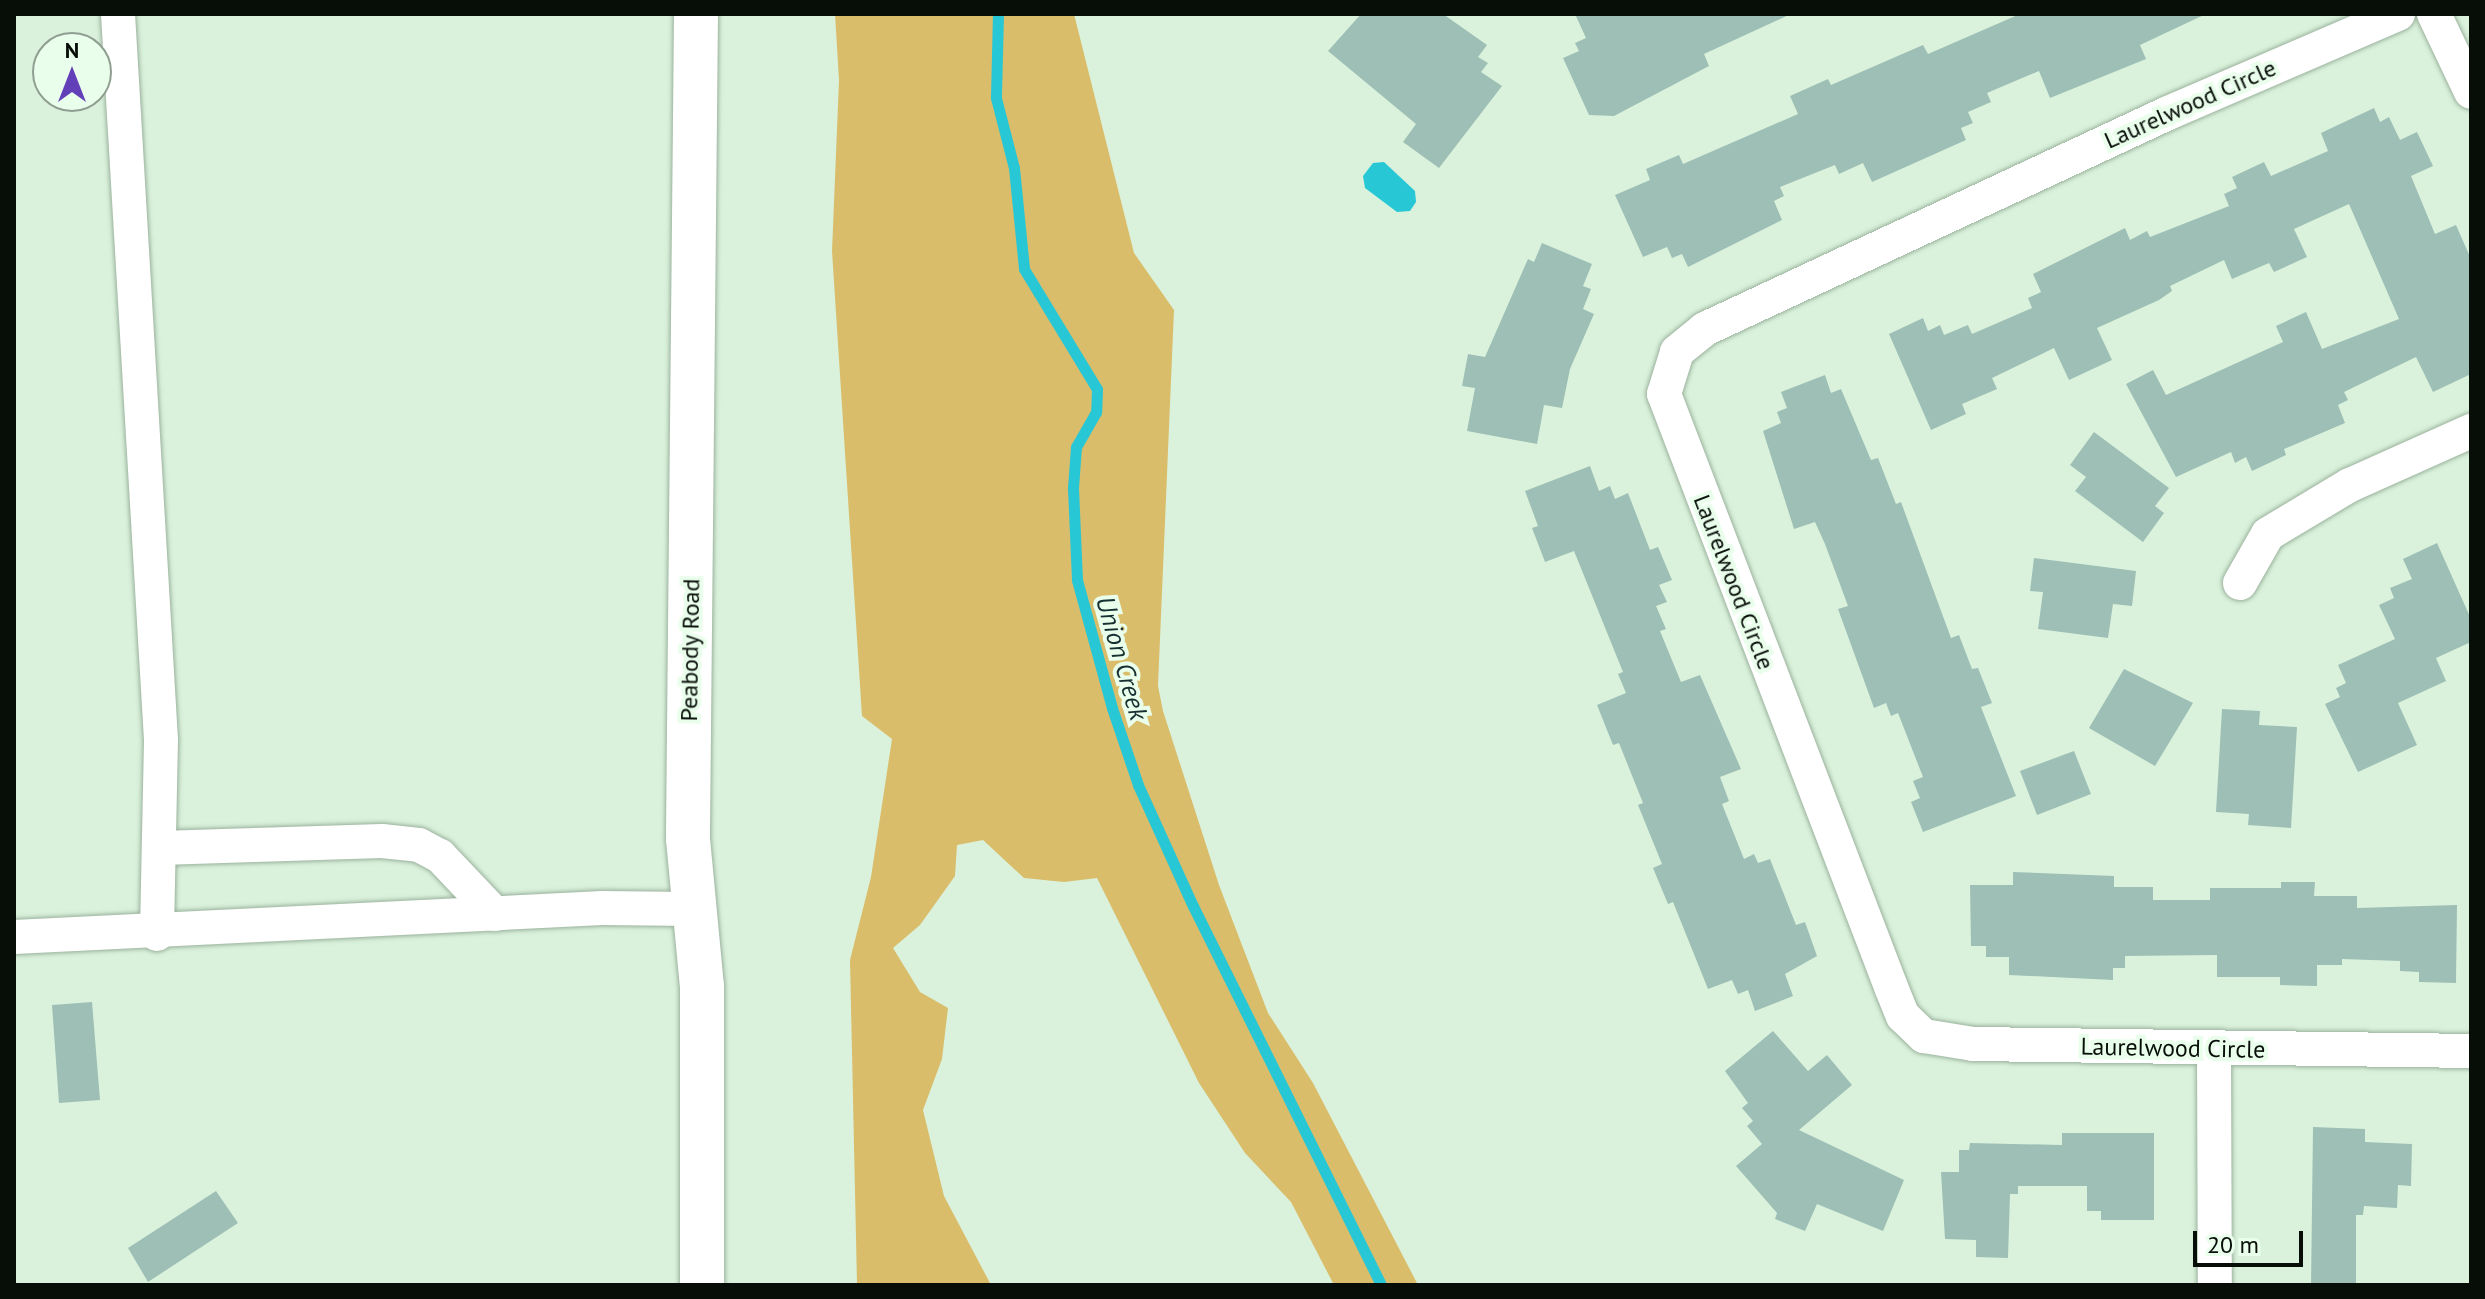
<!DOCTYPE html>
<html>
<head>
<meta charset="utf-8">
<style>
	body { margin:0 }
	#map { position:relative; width:2485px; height:1299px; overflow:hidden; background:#daf2dc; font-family:"PT Sans",sans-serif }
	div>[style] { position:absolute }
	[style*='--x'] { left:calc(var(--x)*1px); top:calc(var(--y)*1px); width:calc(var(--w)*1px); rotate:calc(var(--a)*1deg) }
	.green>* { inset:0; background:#dabd6b }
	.water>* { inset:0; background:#27c7d6 }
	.stream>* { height:11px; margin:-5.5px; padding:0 5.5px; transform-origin:5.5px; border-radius:5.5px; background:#27c7d6 }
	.building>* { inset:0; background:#9ebfb6 }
	.roads { filter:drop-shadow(0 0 2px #9bb29d) drop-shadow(0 0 2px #9bb29d) }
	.minor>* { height:34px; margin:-17px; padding:0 17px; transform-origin:17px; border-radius:17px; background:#fff }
	.major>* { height:44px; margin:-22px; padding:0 22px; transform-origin:22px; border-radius:22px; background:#fff }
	span { translate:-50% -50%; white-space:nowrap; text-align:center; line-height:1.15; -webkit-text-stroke:8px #eafeec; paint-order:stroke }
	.street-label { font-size:24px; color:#070e08 }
	.water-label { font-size:26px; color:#162f31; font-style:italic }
	.frame { position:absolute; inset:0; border:16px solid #070e08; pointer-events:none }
	.north { position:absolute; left:32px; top:32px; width:80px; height:80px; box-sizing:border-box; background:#eafeec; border:2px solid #8f9e91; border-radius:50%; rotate:0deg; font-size:22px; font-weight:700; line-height:32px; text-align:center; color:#070e08 }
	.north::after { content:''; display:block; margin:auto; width:28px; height:36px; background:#6240b8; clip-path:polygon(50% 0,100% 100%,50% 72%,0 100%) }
	.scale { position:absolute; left:2193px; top:1231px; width:110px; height:36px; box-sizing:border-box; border:4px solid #070e08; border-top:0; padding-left:10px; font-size:24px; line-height:28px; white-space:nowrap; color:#070e08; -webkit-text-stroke:6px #eafeec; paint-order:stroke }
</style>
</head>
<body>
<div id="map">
	<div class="green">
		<i style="clip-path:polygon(835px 14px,1074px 14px,1134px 253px,1174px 310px,1158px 686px,1163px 711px,1219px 885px,1268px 1013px,1313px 1083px,1418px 1285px,1334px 1285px,1291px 1202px,1245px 1153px,1199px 1083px,1097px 878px,1064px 882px,1024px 878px,983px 840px,957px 845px,955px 876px,920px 925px,893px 948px,920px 992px,948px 1008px,942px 1059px,923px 1110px,944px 1196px,991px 1285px,857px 1285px,850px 960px,871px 877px,892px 739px,862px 716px,832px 251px,839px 80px)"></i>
	</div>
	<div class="water">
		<i style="clip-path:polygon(1384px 162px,1415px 191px,1416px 202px,1410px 211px,1397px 212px,1365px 188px,1363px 176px,1373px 163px)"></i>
	</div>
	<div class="stream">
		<i style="--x:998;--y:14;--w:84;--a:91.4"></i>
		<i style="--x:996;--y:98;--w:72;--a:75.6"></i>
		<i style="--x:1014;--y:168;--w:101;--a:84.3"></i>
		<i style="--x:1024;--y:269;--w:140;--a:58.7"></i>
		<i style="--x:1097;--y:389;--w:23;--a:92"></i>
		<i style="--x:1096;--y:412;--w:40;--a:119.7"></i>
		<i style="--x:1076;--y:447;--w:41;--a:94.2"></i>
		<i style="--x:1073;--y:488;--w:92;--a:87.5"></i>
		<i style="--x:1077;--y:580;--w:133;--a:74.7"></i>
		<i style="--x:1112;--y:708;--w:81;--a:71.3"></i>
		<i style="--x:1138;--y:785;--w:133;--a:65.6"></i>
		<i style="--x:1193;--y:906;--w:423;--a:63.6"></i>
	</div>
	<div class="building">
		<i style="clip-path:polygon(1361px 14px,1443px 14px,1487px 45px,1478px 57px,1488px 63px,1481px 72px,1502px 86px,1439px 168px,1403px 142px,1416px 124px,1328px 51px)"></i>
		<i style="clip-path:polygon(1575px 14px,1791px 14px,1704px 54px,1709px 66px,1614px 116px,1589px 115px,1563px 58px,1579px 51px,1575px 43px,1586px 38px)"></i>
		<i style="clip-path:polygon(2020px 14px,2206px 14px,2140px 45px,2146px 59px,2050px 98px,2039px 71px,1987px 93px,1991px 102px,1968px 112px,1973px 123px,1961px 128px,1966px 140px,1872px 182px,1863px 163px,1839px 174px,1835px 165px,1780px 187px,1784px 196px,1774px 201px,1782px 220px,1688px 267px,1682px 254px,1672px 258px,1667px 247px,1643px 257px,1615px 195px,1650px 180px,1646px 169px,1679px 155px,1683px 164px,1798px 114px,1790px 96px,1828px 79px,1831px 85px,1923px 45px,1928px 54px)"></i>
		<i style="clip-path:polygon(2374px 108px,2380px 122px,2389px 117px,2400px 140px,2417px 132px,2433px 166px,2411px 176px,2435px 234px,2456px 225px,2471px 259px,2471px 374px,2433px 392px,2416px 357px,2344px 392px,2348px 400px,2338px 405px,2345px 423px,2284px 449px,2286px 455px,2252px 471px,2246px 457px,2235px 463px,2231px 452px,2176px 477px,2126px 384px,2153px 370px,2166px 395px,2283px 342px,2276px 326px,2306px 312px,2322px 349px,2399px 319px,2349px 204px,2294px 229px,2307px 257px,2274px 272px,2269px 263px,2232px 279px,2224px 260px,2170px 286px,2172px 291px,2159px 300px,2097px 328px,2112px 360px,2069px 380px,2054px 348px,1992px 378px,1997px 389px,1962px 404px,1966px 414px,1931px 430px,1889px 334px,1923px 318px,1928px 331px,1940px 325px,1944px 335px,1968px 325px,1972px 334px,2032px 308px,2028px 298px,2041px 292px,2033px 274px,2125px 228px,2130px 240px,2147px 231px,2150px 237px,2229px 206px,2224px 194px,2237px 188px,2232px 177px,2264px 162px,2271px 176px,2328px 151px,2321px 133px)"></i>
		<i style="clip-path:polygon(1542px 243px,1592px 264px,1583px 286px,1591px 289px,1583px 309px,1594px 314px,1570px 369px,1562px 408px,1544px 405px,1537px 444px,1467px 431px,1475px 388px,1462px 386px,1468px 354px,1485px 357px,1528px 259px,1534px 262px)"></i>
		<i style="clip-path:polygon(1825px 375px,1831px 393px,1841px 389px,1871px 460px,1878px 458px,1896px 504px,1901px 502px,1951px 638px,1959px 635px,1972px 669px,1978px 668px,1992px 703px,1981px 707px,2016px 796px,1923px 832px,1911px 802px,1920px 798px,1913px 781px,1923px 777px,1898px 713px,1891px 716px,1886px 703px,1874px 708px,1838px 609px,1848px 606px,1825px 544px,1815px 522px,1794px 529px,1763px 431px,1781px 423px,1777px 412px,1787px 408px,1781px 392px)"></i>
		<i style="clip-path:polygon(2094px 432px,2169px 488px,2155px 506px,2164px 513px,2143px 542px,2075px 491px,2086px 477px,2070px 465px)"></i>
		<i style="clip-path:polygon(1590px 466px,1599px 491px,1610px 486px,1615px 499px,1628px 493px,1650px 550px,1658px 547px,1672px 580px,1659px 585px,1667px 602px,1656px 606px,1666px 629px,1660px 631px,1681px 682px,1700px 675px,1741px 769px,1720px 777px,1729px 801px,1722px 804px,1744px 859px,1754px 854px,1758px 863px,1770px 859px,1796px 925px,1805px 922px,1817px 956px,1785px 974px,1793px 996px,1755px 1011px,1748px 990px,1738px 994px,1732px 980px,1708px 989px,1673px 902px,1668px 904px,1653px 868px,1662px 864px,1638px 805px,1643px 803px,1619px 743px,1613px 745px,1597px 705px,1626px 693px,1618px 674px,1623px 672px,1574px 551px,1545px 562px,1532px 528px,1538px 526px,1525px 491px)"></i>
		<i style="clip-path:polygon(2437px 543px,2471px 619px,2471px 642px,2436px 658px,2446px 681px,2398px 703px,2417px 745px,2358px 772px,2325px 704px,2340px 697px,2336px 688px,2346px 683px,2338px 665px,2395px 639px,2379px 605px,2394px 598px,2390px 588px,2412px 579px,2403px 559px)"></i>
		<i style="clip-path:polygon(2034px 558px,2136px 571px,2132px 606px,2113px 604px,2108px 638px,2038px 629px,2043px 592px,2030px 591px)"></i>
		<i style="clip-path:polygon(2124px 669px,2193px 703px,2155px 766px,2089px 728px)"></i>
		<i style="clip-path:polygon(2222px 709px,2260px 711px,2259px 725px,2297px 727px,2291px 828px,2248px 825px,2249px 814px,2216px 812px)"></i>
		<i style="clip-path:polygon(2074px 751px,2091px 794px,2037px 815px,2020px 771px)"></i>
		<i style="clip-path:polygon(2013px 872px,2114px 876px,2114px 887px,2153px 887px,2153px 900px,2210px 900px,2210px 888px,2281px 888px,2281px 882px,2315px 882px,2314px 896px,2357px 896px,2357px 908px,2457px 905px,2456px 983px,2419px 982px,2419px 972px,2400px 971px,2400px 961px,2342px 959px,2342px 965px,2317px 965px,2317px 986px,2280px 985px,2280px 977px,2217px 977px,2217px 955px,2125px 956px,2125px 968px,2113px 968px,2113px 980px,2009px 975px,2009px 957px,1986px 957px,1986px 946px,1971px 946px,1970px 885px,2013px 885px)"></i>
		<i style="clip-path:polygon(92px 1002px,100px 1100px,59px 1103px,52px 1005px)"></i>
		<i style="clip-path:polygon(1773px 1031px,1808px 1071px,1827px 1055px,1852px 1085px,1799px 1130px,1904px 1180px,1883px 1231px,1817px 1204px,1805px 1231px,1775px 1219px,1777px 1213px,1736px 1166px,1762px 1144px,1747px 1126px,1753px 1121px,1742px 1108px,1748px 1103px,1725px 1071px)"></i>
		<i style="clip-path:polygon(2313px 1127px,2365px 1129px,2365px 1142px,2412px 1144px,2411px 1186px,2398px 1185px,2397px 1208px,2364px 1206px,2363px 1215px,2356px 1215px,2356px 1285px,2311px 1285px)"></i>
		<i style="clip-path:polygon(2062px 1133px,2154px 1133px,2154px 1220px,2101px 1220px,2101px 1211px,2087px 1211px,2087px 1186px,2018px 1186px,2018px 1194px,2010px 1194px,2008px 1258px,1976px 1257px,1976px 1240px,1945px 1239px,1941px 1172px,1959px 1172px,1959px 1150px,1969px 1150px,1970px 1143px,2062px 1145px)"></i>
		<i style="clip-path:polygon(216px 1191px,238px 1223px,148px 1282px,128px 1248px)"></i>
	</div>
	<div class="roads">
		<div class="minor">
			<i style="--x:118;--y:14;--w:727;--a:86.61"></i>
			<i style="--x:161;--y:740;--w:194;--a:91.2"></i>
			<i style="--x:2398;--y:14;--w:253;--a:156.7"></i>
			<i style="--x:2166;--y:114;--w:509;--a:155"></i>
			<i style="--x:1705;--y:329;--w:36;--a:141"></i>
			<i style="--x:1677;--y:352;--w:44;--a:107.2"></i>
			<i style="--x:1664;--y:394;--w:635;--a:69.05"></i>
			<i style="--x:1891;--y:987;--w:31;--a:68"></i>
			<i style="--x:1903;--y:1016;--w:29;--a:44"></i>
			<i style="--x:1924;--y:1036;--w:50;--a:9.3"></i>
			<i style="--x:1973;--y:1044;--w:498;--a:0.8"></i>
			<i style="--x:2434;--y:14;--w:86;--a:64.6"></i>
			<i style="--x:2240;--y:583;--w:56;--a:-60.3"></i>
			<i style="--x:2268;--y:534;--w:96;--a:-30.9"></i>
			<i style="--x:2350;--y:485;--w:133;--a:-24.1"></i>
			<i style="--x:160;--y:848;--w:222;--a:-1.8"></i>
			<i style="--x:382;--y:841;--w:37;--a:6"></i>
			<i style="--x:419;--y:845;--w:24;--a:28"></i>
			<i style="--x:440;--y:856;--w:80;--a:46.5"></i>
			<i style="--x:14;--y:937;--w:589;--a:-2.82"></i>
			<i style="--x:602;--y:908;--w:90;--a:0.6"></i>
			<i style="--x:2214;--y:1049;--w:236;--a:89.8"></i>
		</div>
		<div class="major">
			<i style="--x:696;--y:14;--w:825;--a:90.56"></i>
			<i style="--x:688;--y:839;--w:148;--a:84.6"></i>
			<i style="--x:702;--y:986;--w:299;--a:90"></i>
		</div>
	</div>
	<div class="street-label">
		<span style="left:2190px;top:104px;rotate:-24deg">Laurelwood Circle</span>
		<span style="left:1734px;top:582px;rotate:69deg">Laurelwood Circle</span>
		<span style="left:690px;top:650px;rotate:-89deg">Peabody Road</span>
		<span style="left:2173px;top:1048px;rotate:1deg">Laurelwood Circle</span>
	</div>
	<div class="water-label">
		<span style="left:1122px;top:658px;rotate:74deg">Union Creek</span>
	</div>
	<div class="frame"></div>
	<div class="north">N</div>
	<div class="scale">20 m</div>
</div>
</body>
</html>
